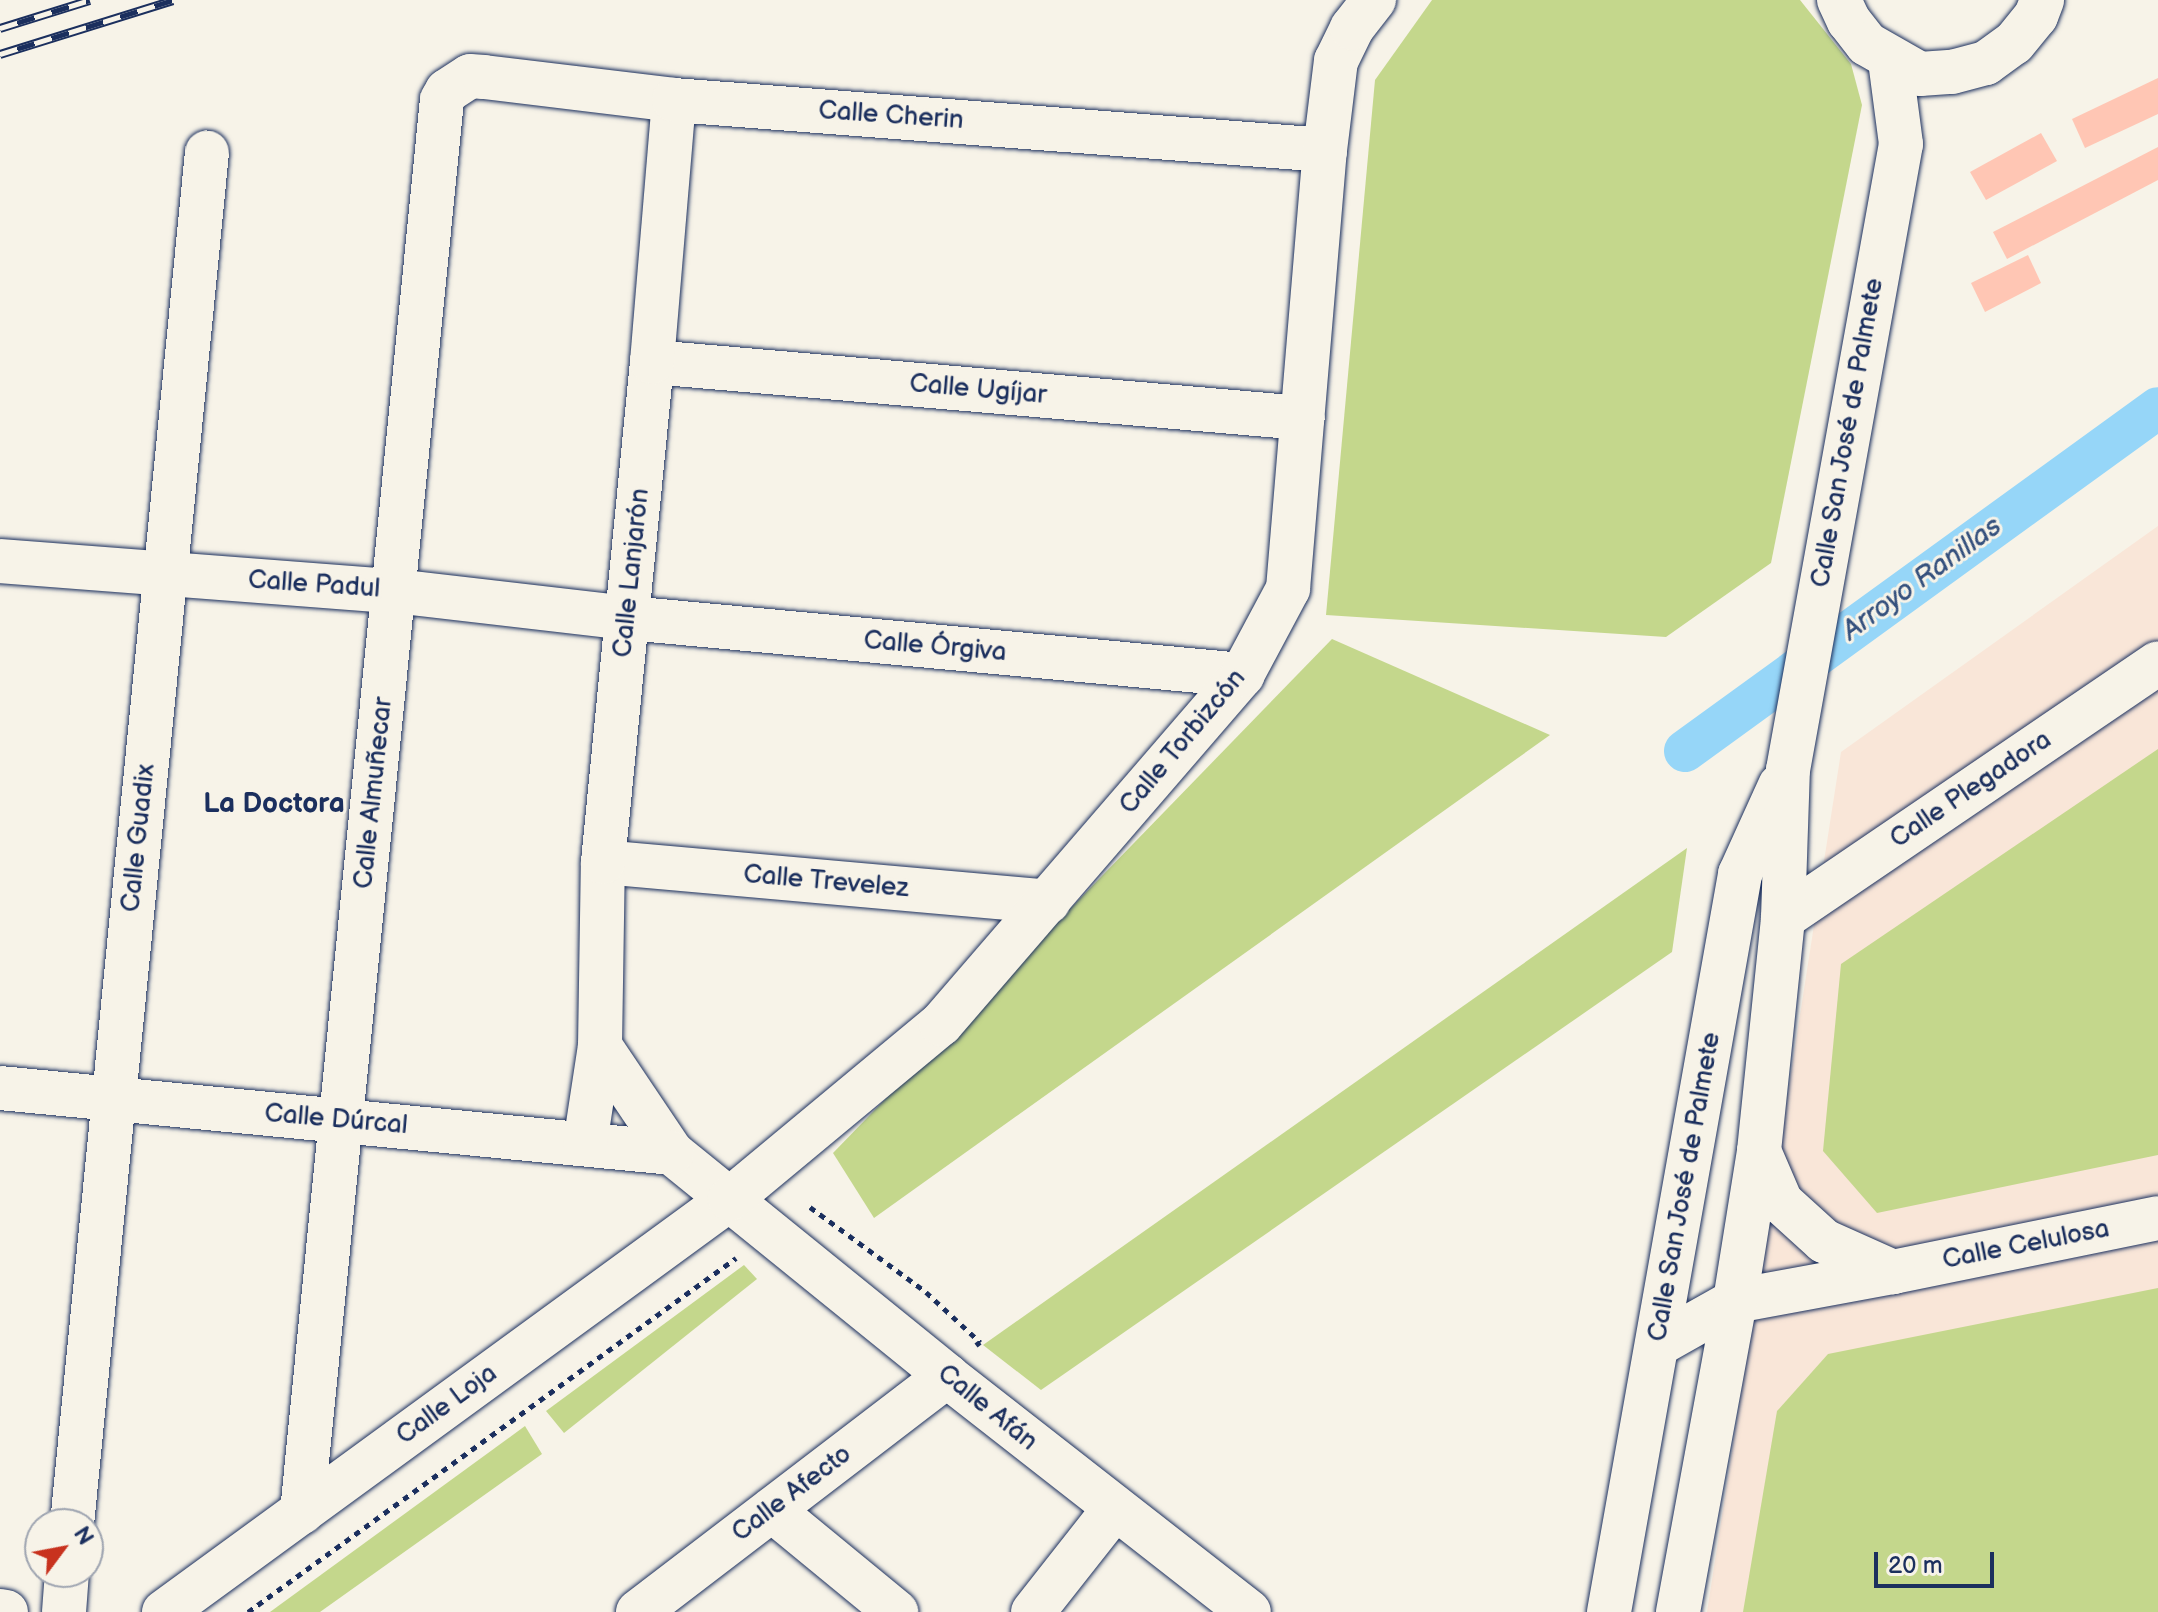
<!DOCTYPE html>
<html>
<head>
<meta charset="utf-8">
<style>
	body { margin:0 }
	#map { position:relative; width:2158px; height:1612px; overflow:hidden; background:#f7f3e8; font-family:"Balsamiq Sans",sans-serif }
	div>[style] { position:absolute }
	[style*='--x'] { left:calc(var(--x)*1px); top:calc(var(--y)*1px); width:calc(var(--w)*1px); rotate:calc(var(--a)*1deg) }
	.built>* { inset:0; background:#f9e6d8 }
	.green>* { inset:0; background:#c4d78c }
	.canal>* { height:42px; margin:-21px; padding:0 21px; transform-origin:21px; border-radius:21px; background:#96d6f8 }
	.building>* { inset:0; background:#ffc6b4 }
	.path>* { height:5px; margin-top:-2.5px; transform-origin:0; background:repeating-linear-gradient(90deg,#1b2f5e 0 6px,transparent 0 12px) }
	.roads { filter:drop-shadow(0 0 2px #1b2f5e) drop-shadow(0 0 2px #1b2f5e) }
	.minor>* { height:44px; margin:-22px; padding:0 22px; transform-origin:22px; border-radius:22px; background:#f7f3e8 }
	.tertiary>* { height:44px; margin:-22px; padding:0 22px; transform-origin:22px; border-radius:22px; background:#f7f3e8 }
	.rail>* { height:9px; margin-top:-4.5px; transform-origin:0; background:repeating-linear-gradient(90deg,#f7f3e8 0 18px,#1b2f5e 0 36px); box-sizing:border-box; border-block:2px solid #1b2f5e }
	span { translate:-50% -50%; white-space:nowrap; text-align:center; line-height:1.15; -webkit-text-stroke:6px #f7f3e8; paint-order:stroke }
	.street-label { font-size:26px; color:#1b2f5e }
	.water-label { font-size:28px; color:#34507d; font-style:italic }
	.neighbourhood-label { font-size:28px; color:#1b2f5e; font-weight:700 }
	.north { position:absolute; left:24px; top:1508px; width:80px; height:80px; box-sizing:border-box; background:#f7f3e8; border:2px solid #9fa5b1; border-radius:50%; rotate:58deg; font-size:22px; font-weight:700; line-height:32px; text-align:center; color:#1b2f5e }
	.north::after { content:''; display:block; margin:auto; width:28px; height:36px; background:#c8321e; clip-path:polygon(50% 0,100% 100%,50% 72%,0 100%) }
	.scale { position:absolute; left:1874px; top:1552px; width:120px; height:36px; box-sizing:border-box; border:4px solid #1b2f5e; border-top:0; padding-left:10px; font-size:24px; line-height:28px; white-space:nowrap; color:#1b2f5e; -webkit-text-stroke:6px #f7f3e8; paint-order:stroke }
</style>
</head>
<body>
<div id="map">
	<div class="built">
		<i style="clip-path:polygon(2158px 526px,2158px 1612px,1707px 1612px,1841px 752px)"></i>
	</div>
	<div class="green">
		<i style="clip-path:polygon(1432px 0,1800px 0,1851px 64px,1862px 105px,1771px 563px,1666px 637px,1326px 615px,1375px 80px)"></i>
		<i style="clip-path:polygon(1332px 639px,1550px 735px,874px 1218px,833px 1153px)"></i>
		<i style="clip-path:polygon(2158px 749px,2158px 1155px,1877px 1213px,1823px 1151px,1841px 964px)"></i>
		<i style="clip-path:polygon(1687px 848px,1672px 952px,1041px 1390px,983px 1345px)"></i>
		<i style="clip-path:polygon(744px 1265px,757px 1279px,564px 1433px,546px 1411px)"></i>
		<i style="clip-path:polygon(2158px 1288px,2158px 1612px,1743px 1612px,1777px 1411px,1828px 1354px)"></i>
		<i style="clip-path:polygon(525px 1426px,542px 1454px,320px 1612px,270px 1612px)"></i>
	</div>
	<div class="canal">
		<i style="--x:1685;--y:751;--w:584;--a:-35.95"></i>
	</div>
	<div class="building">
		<i style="clip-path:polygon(2158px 78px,2158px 114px,2085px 148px,2072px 119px)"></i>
		<i style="clip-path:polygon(2041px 133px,2057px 161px,1986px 200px,1970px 172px)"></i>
		<i style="clip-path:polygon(2158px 147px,2158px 180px,2007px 259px,1993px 232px)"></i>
		<i style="clip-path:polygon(2028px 255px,2041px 283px,1985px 312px,1971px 283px)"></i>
	</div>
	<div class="path">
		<i style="--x:810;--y:1207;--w:144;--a:36.2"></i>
		<i style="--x:926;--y:1292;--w:74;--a:42.8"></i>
		<i style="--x:980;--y:1342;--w:5;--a:143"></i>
		<i style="--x:248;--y:1612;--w:603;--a:-35.96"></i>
	</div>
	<div class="roads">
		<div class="minor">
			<i style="--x:652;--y:362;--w:653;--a:4.92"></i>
			<i style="--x:0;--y:561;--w:395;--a:4.4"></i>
			<i style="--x:394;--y:591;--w:236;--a:6.6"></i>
			<i style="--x:628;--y:618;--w:617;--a:5.3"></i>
			<i style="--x:603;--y:862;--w:447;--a:5.1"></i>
			<i style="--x:1783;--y:918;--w:453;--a:-34.2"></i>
			<i style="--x:600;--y:1046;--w:129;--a:56.1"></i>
			<i style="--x:672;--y:1153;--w:354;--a:39"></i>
			<i style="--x:947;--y:1376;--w:383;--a:38"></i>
			<i style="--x:0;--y:1088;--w:675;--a:5.52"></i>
			<i style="--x:585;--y:1144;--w:99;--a:-81.3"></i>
			<i style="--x:600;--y:1046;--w:184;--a:-89.1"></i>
			<i style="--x:603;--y:862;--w:502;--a:-84.4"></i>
			<i style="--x:652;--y:362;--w:263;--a:-85.2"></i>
			<i style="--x:1893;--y:1272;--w:270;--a:-11.5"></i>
			<i style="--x:772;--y:1510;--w:161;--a:39.4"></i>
			<i style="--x:302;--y:1512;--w:1419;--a:-84.34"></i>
			<i style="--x:442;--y:100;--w:10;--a:-61"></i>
			<i style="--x:447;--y:91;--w:27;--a:-33"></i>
			<i style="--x:470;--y:76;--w:14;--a:4"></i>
			<i style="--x:484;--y:77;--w:191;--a:6.9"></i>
			<i style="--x:674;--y:100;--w:653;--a:4.39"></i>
			<i style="--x:72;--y:1524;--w:1378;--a:-84.38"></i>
			<i style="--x:0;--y:1611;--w:6;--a:9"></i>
			<i style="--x:64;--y:1612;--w:40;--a:-85.7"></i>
			<i style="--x:164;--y:1612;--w:701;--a:-36.12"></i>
			<i style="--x:730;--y:1199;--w:274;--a:-39.7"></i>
			<i style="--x:941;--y:1024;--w:461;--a:-49.2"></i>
			<i style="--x:1242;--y:675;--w:98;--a:-61.9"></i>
			<i style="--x:1288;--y:589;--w:441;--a:-85.2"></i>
			<i style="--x:1325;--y:150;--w:90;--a:-83"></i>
			<i style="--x:1336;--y:61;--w:37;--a:-64"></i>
			<i style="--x:1352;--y:28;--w:36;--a:-52"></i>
			<i style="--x:638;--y:1612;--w:389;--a:-37.4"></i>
			<i style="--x:1033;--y:1612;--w:131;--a:-51.8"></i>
		</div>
		<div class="tertiary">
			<i style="--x:1839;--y:0;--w:23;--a:65"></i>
			<i style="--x:1849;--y:21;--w:29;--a:52"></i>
			<i style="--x:1867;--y:44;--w:61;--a:29.5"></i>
			<i style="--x:1920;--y:74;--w:32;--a:-4"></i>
			<i style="--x:1952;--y:72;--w:35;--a:-15"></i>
			<i style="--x:1986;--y:63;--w:34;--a:-36"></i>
			<i style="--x:2014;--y:43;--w:35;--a:-51"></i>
			<i style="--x:2036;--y:16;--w:17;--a:-69"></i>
			<i style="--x:1759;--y:1151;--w:56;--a:66.7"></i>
			<i style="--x:1781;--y:1202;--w:58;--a:42.2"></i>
			<i style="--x:1824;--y:1241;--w:76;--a:24.2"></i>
			<i style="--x:1657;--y:1345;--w:90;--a:-29.4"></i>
			<i style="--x:1735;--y:1301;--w:161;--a:-10.4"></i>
			<i style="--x:1609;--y:1612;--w:750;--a:-79.93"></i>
			<i style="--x:1740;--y:874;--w:97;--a:-65.6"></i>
			<i style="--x:1678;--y:1612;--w:316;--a:-79.6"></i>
			<i style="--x:1735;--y:1301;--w:152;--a:-80.9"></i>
			<i style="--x:1759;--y:1151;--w:234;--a:-84.1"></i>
			<i style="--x:1783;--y:918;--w:148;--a:-88.1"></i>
			<i style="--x:1788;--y:770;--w:636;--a:-79.77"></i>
			<i style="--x:1901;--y:144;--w:85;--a:-97.5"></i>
		</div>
	</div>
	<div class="rail">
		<i style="--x:0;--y:28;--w:94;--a:-17.3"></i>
		<i style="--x:0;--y:54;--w:181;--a:-17.3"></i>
	</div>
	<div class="street-label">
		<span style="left:891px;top:116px;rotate:4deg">Calle Cherin</span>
		<span style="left:978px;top:390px;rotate:5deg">Calle Ugíjar</span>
		<span style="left:1848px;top:433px;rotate:-80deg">Calle San José de Palmete</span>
		<span style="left:632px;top:573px;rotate:-84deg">Calle Lanjarón</span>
		<span style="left:314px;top:585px;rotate:4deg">Calle Padul</span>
		<span style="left:935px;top:647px;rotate:5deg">Calle Órgiva</span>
		<span style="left:1183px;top:742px;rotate:-50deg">Calle Torbizcón</span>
		<span style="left:1971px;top:790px;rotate:-34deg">Calle Plegadora</span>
		<span style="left:374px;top:793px;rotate:-84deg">Calle Almuñecar</span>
		<span style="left:139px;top:838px;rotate:-84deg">Calle Guadix</span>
		<span style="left:826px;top:882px;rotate:5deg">Calle Trevelez</span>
		<span style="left:336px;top:1120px;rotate:5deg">Calle Dúrcal</span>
		<span style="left:1685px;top:1187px;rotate:-80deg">Calle San José de Palmete</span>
		<span style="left:2026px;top:1245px;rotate:-11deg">Calle Celulosa</span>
		<span style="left:447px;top:1405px;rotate:-36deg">Calle Loja</span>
		<span style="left:987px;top:1408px;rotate:39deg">Calle Afán</span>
		<span style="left:792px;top:1494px;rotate:-37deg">Calle Afecto</span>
	</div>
	<div class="water-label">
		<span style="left:1922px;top:579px;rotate:-36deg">Arroyo Ranillas</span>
	</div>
	<div class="neighbourhood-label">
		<span style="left:274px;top:804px">La Doctora</span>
	</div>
	<div class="north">N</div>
	<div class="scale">20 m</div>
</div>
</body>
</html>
